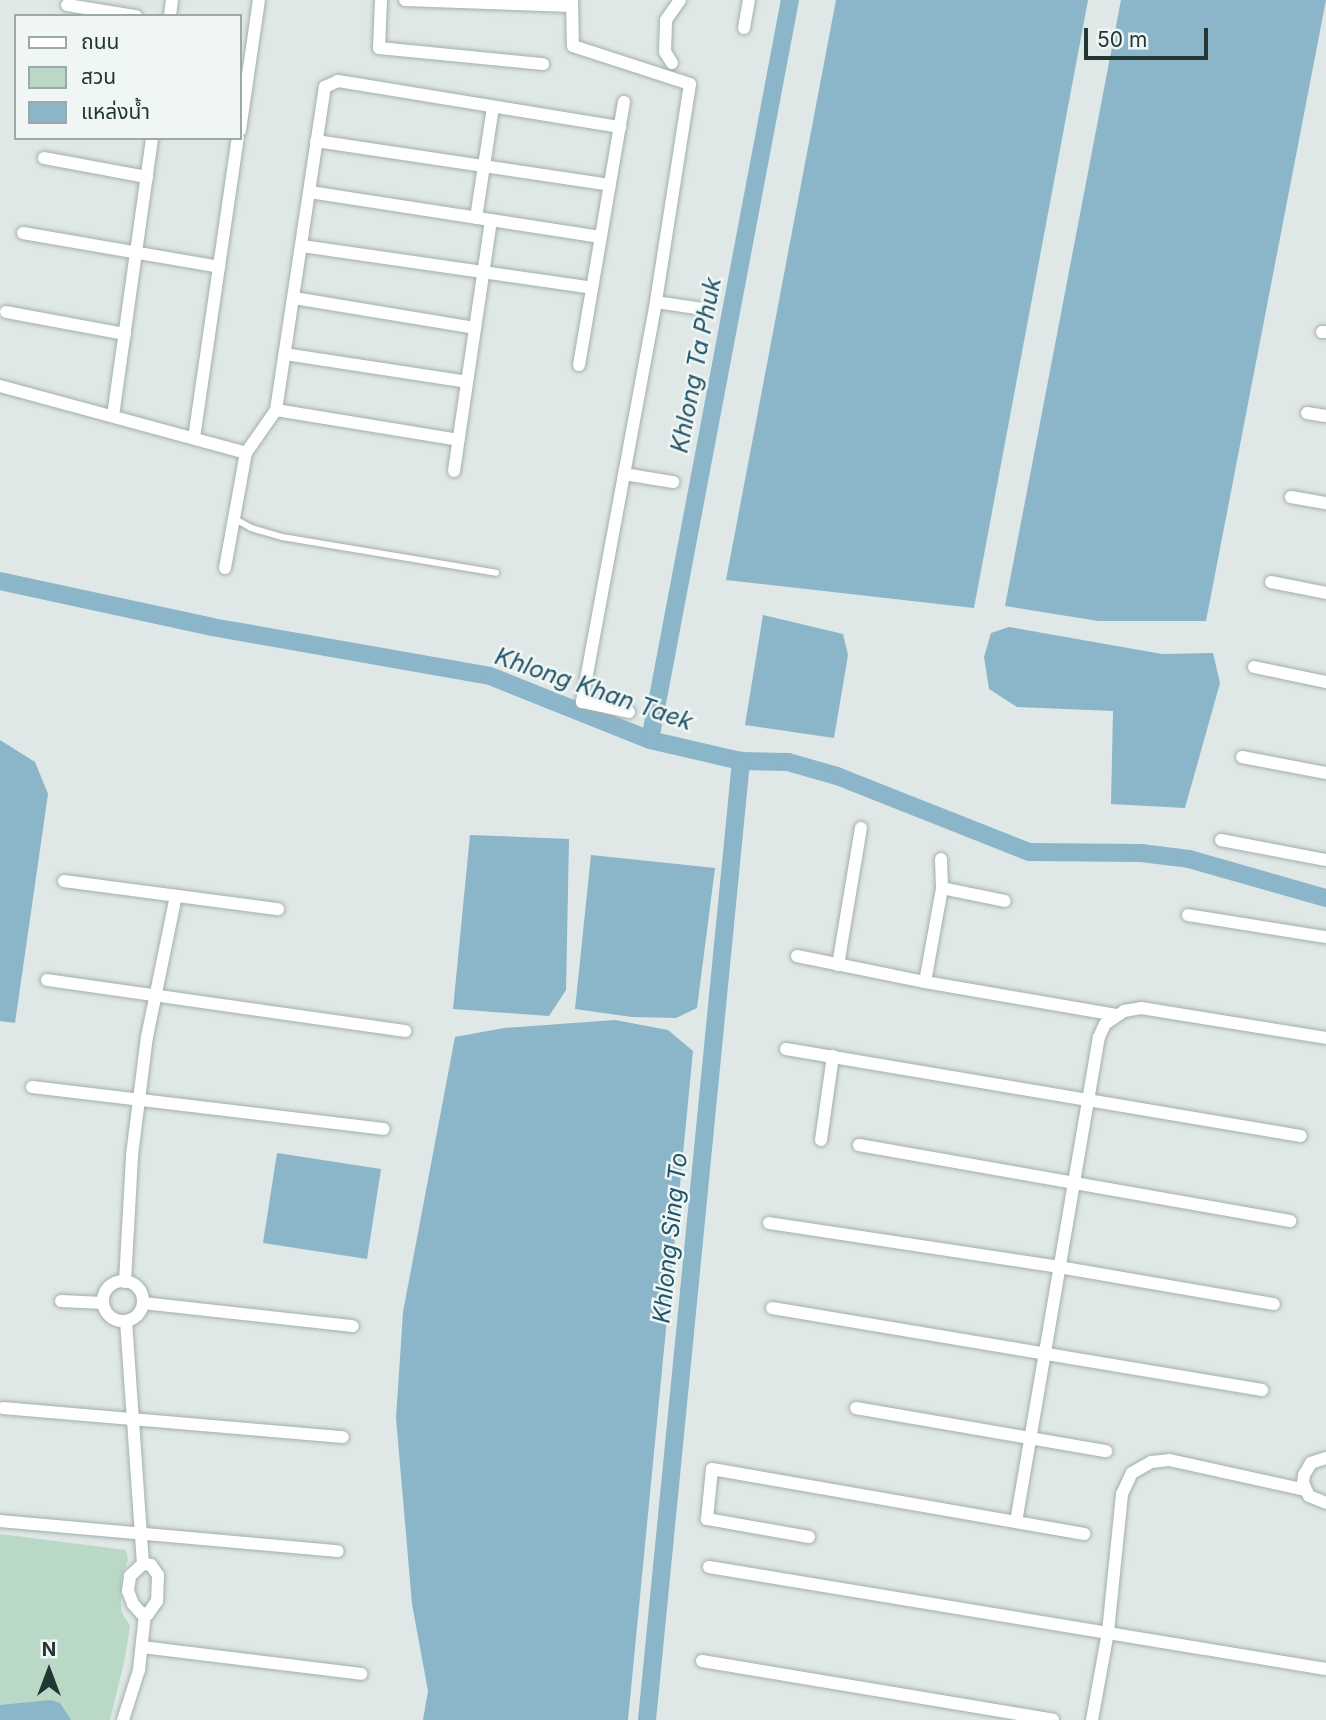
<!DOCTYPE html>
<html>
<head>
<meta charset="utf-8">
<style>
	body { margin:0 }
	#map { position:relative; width:1326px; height:1720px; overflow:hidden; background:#dfe8e6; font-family:Inter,"Noto Sans Thai",sans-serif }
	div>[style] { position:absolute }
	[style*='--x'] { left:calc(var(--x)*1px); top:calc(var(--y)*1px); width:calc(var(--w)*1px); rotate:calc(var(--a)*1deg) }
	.green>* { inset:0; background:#b9d8c6 }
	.water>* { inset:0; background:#8bb5c9 }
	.canal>* { height:18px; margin:-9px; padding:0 9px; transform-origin:9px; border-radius:9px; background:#8bb5c9 }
	.roads { filter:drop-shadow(0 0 2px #a3afad) drop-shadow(0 0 2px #a3afad) }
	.lane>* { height:6px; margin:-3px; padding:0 3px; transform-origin:3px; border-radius:3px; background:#fff }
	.street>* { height:12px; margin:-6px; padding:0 6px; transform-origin:6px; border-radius:6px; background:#fff }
	.street>.ring { margin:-6px; padding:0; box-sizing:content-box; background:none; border:12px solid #fff; border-radius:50% }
	span { translate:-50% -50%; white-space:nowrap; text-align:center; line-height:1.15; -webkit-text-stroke:5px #eff6f3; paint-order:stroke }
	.water-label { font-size:24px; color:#22546c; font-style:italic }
	.legend { position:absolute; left:14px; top:14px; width:228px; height:126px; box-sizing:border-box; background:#eff6f3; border:2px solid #9da9a7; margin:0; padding:9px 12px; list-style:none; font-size:21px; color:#223634 }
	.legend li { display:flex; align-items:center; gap:14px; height:35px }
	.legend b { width:35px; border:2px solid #9da9a7 }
	.north { position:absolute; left:14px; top:1636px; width:70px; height:70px; -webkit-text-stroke:5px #eff6f3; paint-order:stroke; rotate:0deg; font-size:19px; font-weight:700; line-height:28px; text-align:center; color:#223634 }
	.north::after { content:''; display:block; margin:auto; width:24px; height:32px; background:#223634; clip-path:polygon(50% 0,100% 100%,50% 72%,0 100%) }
	.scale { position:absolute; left:1084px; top:28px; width:124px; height:32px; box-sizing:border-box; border:4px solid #223634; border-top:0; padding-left:9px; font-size:21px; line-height:24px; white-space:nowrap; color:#223634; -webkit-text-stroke:5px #eff6f3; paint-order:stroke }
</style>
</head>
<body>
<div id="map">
	<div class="green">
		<i style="clip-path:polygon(0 1534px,126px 1550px,128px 1560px,121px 1578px,121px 1611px,130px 1626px,125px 1658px,110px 1720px,0 1720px)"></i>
	</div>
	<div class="water">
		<i style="clip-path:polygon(836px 0,1088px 0,974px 608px,726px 580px)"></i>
		<i style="clip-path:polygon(1121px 0,1326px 0,1206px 621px,1098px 621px,1005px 606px)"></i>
		<i style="clip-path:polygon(763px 615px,843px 634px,848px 655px,834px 738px,745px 725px)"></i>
		<i style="clip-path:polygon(1009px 627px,1162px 654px,1213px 653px,1220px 683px,1185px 808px,1111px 804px,1113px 711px,1017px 707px,989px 689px,984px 657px,991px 633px)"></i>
		<i style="clip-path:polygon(0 740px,35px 762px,48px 794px,15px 1023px,0 1021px)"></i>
		<i style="clip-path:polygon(470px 835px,569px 839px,566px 990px,549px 1016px,453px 1009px)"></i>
		<i style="clip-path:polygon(591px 855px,715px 868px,697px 1008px,676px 1018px,632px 1017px,575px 1009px)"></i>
		<i style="clip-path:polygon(615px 1020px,668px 1030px,693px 1051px,628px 1720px,423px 1720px,428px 1691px,412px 1604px,396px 1418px,403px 1312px,455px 1037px,504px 1028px)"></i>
		<i style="clip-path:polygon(277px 1153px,381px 1169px,367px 1259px,263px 1243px)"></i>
		<i style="clip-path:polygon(51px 1700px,60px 1703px,71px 1720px,0 1720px,0 1705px)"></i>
	</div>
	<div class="canal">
		<i style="--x:0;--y:581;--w:217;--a:12.2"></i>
		<i style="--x:212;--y:627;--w:282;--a:10"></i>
		<i style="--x:490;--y:676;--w:172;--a:21.8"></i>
		<i style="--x:650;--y:740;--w:93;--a:13"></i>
		<i style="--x:741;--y:761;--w:47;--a:1.2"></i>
		<i style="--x:788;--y:762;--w:51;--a:15.9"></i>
		<i style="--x:837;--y:776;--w:206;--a:21.6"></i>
		<i style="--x:1029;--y:852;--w:112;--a:0.5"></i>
		<i style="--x:1141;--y:853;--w:48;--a:7.1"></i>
		<i style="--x:1189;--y:859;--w:142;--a:15.9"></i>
		<i style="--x:650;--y:740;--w:753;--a:-79.29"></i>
		<i style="--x:647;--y:1720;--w:964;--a:-84.4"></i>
	</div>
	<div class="roads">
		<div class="lane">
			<i style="--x:235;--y:519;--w:18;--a:29"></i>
			<i style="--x:251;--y:528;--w:32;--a:16"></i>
			<i style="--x:282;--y:537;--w:217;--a:9.5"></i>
		</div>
		<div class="street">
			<i style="--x:381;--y:0;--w:48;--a:92.4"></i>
			<i style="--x:379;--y:48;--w:165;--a:5.6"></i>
			<i style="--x:405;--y:0;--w:167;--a:2.1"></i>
			<i style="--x:572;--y:0;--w:46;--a:88.8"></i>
			<i style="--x:573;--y:46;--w:123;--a:18"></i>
			<i style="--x:690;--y:84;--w:221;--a:98.9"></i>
			<i style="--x:656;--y:302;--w:407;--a:100.5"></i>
			<i style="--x:582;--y:702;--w:48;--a:12"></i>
			<i style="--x:67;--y:5;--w:70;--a:9.1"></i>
			<i style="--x:170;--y:16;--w:16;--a:-83"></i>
			<i style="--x:744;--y:28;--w:28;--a:-80"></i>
			<i style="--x:672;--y:63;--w:13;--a:-122"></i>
			<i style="--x:665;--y:52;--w:32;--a:-88"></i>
			<i style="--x:666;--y:20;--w:24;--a:-55"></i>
			<i style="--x:240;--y:130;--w:131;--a:-81.7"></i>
			<i style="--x:316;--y:141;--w:297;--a:8.5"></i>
			<i style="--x:44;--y:158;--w:105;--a:10.5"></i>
			<i style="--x:310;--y:192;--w:294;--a:8.8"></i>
			<i style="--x:476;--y:218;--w:112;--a:-81.3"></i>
			<i style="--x:23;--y:233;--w:199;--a:9.8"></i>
			<i style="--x:302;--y:246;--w:293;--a:8.2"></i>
			<i style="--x:294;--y:298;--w:183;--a:9.4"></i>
			<i style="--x:656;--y:302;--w:48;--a:8.5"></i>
			<i style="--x:6;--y:312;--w:121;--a:10.5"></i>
			<i style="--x:1322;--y:332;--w:4;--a:0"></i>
			<i style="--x:285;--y:354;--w:184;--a:8.7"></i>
			<i style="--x:579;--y:365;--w:267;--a:-80.3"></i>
			<i style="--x:0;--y:386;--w:255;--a:15.2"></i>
			<i style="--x:276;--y:410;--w:185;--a:9.3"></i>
			<i style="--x:1307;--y:413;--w:19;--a:9"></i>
			<i style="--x:113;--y:416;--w:281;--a:-82"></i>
			<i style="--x:194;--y:438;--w:303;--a:-81.7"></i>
			<i style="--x:454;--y:471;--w:253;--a:-81.6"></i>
			<i style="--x:624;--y:474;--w:50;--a:9.3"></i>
			<i style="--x:1291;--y:497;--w:36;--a:10"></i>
			<i style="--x:225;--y:568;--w:117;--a:-79.7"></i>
			<i style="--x:246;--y:453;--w:52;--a:-55.1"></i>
			<i style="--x:276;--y:410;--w:327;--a:-81.4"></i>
			<i style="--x:325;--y:87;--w:14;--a:-25"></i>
			<i style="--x:338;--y:81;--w:286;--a:9.3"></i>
			<i style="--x:1271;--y:582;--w:56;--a:11.3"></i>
			<i style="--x:1254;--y:667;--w:74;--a:11.8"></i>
			<i style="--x:1242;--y:757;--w:86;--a:10.8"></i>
			<i style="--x:1221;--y:840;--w:107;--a:10.8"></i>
			<i style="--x:64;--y:881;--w:216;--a:7.5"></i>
			<i style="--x:942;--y:888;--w:64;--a:11.7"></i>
			<i style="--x:1188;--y:915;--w:140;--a:9.1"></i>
			<i style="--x:797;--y:956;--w:131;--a:11.5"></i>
			<i style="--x:925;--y:982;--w:194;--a:9.8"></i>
			<i style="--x:838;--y:965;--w:139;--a:-80.5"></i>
			<i style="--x:47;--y:980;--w:362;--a:8.1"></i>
			<i style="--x:925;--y:982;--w:96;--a:-79.7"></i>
			<i style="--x:942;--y:888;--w:29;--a:-92"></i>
			<i style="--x:786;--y:1049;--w:522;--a:9.59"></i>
			<i style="--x:32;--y:1087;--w:354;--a:6.8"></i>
			<i style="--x:821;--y:1140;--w:85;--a:-81.9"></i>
			<i style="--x:859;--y:1145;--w:438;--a:10"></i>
			<i style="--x:769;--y:1223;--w:293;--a:8.6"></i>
			<i style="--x:1059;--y:1267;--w:218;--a:9.8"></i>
			<i class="ring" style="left:103px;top:1281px;width:28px;height:28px"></i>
			<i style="--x:125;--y:1282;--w:127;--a:-86.8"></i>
			<i style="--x:132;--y:1155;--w:119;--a:-82.8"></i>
			<i style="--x:147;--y:1037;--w:144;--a:-78.4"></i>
			<i style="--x:61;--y:1301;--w:42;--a:2.7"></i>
			<i style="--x:143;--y:1303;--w:211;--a:6.3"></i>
			<i style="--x:772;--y:1308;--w:497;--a:9.5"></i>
			<i style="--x:126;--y:1321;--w:244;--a:86"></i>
			<i style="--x:3;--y:1408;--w:341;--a:4.9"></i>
			<i style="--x:856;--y:1408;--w:254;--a:9.8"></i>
			<i style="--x:1326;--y:1458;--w:16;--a:162"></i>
			<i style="--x:1311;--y:1463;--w:14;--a:120"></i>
			<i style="--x:1304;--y:1475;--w:8;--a:97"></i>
			<i style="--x:1303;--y:1483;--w:14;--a:65"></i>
			<i style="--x:1309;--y:1496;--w:18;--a:22"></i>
			<i style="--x:0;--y:1521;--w:339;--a:5.1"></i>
			<i style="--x:1016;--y:1522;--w:492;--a:-80.3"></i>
			<i style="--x:1099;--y:1037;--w:14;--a:-65"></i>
			<i style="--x:1105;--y:1024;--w:23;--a:-34"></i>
			<i style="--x:1124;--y:1011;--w:17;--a:-10"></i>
			<i style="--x:1141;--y:1008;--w:187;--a:9.2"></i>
			<i style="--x:809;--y:1537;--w:104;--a:-170"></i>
			<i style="--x:707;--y:1519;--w:50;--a:-84.3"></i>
			<i style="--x:712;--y:1469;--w:378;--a:9.9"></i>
			<i style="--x:143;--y:1564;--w:8;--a:7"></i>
			<i style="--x:151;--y:1565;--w:12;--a:55"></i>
			<i style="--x:158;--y:1575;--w:26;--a:92"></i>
			<i style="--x:157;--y:1601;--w:16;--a:125"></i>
			<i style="--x:148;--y:1614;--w:7;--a:-172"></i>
			<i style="--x:141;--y:1613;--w:12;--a:-132"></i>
			<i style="--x:133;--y:1604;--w:14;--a:-111"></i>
			<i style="--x:128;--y:1591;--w:15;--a:-82"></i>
			<i style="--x:130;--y:1576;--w:18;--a:-43"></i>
			<i style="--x:709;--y:1567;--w:625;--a:9.39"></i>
			<i style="--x:142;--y:1647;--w:221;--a:7"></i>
			<i style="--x:702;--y:1661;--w:356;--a:9.5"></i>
			<i style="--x:123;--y:1720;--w:52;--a:-72.3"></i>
			<i style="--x:139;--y:1670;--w:56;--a:-83.9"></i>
			<i style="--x:1092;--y:1720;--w:89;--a:-79.7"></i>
			<i style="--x:1108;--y:1632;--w:139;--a:-84.2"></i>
			<i style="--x:1122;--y:1494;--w:23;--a:-65"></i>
			<i style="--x:1132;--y:1473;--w:22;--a:-30"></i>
			<i style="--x:1151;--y:1462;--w:18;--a:-6"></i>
			<i style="--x:1169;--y:1460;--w:139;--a:12.4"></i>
		</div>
	</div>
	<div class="water-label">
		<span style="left:696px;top:365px;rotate:-79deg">Khlong Ta Phuk</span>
		<span style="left:594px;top:689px;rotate:19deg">Khlong Khan Taek</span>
		<span style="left:670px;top:1238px;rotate:-84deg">Khlong Sing To</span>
	</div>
	<ul class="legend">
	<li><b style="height:9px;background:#fff"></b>ถนน</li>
	<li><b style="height:19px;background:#b9d8c6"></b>สวน</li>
	<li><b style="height:19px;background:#8bb5c9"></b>แหล่งน้ำ</li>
	</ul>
	<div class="north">N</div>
	<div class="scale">50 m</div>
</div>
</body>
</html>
